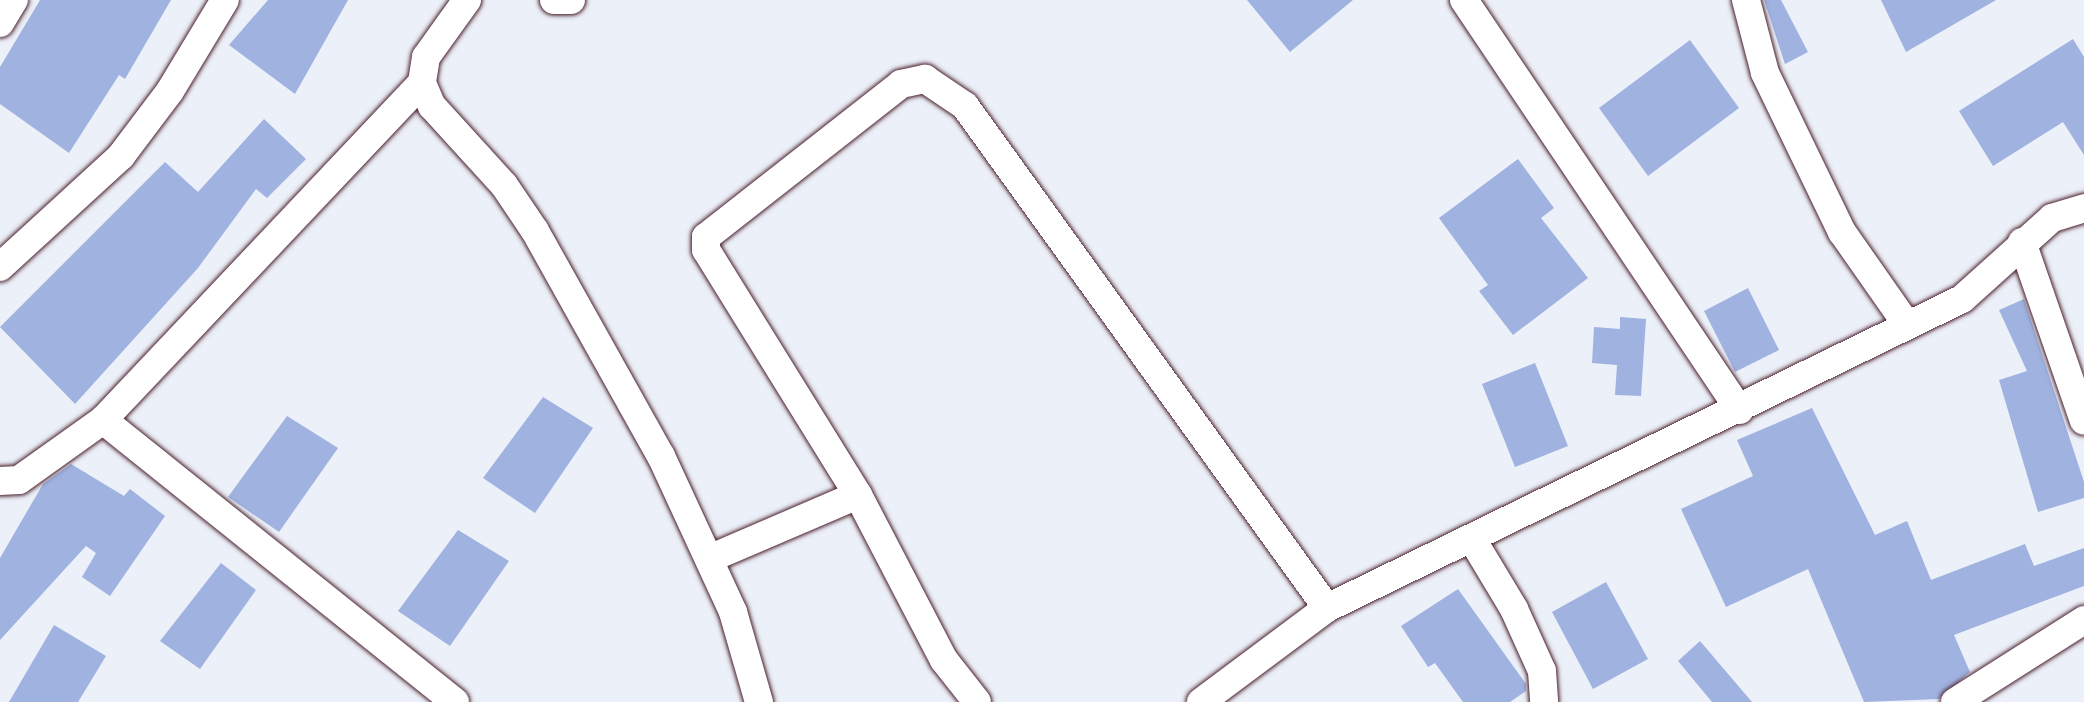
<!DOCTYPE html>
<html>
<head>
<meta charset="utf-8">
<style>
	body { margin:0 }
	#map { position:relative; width:2084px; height:702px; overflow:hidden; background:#ecf0f9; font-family:"Gochi Hand",sans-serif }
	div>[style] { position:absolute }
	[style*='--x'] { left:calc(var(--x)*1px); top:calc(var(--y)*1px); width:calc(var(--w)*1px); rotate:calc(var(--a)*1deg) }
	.building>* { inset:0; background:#9fb2e0 }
	.roads { filter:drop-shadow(0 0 2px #4a1f2b) drop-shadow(0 0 2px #4a1f2b) }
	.minor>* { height:28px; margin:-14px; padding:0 14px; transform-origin:14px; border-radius:14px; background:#fff }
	span { translate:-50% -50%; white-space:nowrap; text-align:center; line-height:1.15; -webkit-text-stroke:8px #fff; paint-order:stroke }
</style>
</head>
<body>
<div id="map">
	<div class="building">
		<i style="clip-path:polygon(40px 0,171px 0,125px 79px,119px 75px,69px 153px,0 104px,0 67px)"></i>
		<i style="clip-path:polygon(268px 0,348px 0,295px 94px,229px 45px)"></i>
		<i style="clip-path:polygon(1247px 0,1353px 0,1290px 52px)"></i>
		<i style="clip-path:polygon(1764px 0,1781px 0,1808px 52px,1785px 64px)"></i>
		<i style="clip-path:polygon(1881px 0,1996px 0,1906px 52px)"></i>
		<i style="clip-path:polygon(2073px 39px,2084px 57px,2084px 155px,2063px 122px,1993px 166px,1959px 111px)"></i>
		<i style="clip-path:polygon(1690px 40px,1739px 108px,1648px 176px,1599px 108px)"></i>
		<i style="clip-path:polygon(264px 119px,306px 159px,267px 198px,256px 189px,198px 268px,75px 404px,0 327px,165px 162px,198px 192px)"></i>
		<i style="clip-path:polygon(1518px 159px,1554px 208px,1541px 218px,1588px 278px,1513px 335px,1479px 291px,1488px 285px,1439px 218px)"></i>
		<i style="clip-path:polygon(1748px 288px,1779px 350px,1735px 372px,1704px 311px)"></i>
		<i style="clip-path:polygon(2024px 299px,2084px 482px,2084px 498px,2038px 512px,1999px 380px,2027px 371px,1999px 310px)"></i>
		<i style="clip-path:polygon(1620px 317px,1646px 319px,1641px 396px,1615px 395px,1617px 365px,1592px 363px,1594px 327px,1620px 329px)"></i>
		<i style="clip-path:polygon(1535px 363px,1568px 446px,1515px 467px,1482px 384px)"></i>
		<i style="clip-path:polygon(543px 397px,593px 428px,535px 513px,483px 478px)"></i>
		<i style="clip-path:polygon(1812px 408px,1875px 535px,1907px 521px,1931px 580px,2025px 544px,2034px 566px,2084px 548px,2084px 586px,1954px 635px,1970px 672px,1939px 699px,1864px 702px,1808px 569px,1726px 607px,1681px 509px,1753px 476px,1737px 440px)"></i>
		<i style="clip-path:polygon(287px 416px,338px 448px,279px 532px,228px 497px)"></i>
		<i style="clip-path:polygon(71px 464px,124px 496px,130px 489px,165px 516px,110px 596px,82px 577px,96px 553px,86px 546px,0 640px,0 558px,43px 484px)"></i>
		<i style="clip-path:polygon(458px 530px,509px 561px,450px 646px,398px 611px)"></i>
		<i style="clip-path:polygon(221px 563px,256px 590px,200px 669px,160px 641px)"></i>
		<i style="clip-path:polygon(1606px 582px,1648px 659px,1593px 689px,1552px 612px)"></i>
		<i style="clip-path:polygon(1458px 589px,1526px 684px,1526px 691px,1510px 702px,1463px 702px,1435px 663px,1428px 667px,1401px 626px)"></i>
		<i style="clip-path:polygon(54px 625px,106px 656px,78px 702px,9px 702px)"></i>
		<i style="clip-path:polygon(1700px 641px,1752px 702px,1712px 702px,1678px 661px)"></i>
	</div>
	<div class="roads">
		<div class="minor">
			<i style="--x:467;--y:0;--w:70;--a:125.7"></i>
			<i style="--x:426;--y:57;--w:26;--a:99"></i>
			<i style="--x:422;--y:83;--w:25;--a:67"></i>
			<i style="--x:432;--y:106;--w:107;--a:47.7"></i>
			<i style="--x:504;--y:185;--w:55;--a:56"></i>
			<i style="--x:535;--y:231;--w:258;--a:60.8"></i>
			<i style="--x:661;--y:456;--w:172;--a:65.2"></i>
			<i style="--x:733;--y:612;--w:94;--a:73.9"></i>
			<i style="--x:554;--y:0;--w:17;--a:0"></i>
			<i style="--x:1464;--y:0;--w:494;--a:56.1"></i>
			<i style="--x:1746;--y:0;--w:75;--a:75.4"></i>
			<i style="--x:1765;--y:73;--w:177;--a:64.2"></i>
			<i style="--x:1842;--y:232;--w:113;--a:55"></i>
			<i style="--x:0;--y:23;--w:27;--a:-59"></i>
			<i style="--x:2022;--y:242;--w:189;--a:70.9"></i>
			<i style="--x:0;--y:267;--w:164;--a:-42.5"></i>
			<i style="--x:121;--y:156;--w:81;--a:-53"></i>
			<i style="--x:170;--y:91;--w:106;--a:-58.9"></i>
			<i style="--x:103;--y:420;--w:464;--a:-46.6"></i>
			<i style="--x:0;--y:481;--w:19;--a:-3"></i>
			<i style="--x:19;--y:480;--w:103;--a:-35.5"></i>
			<i style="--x:103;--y:420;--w:451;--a:38.7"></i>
			<i style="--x:858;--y:495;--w:288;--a:-121.8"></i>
			<i style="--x:706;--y:250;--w:13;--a:-90"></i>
			<i style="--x:706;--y:237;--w:248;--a:-38.1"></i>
			<i style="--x:901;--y:84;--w:25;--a:-12"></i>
			<i style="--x:925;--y:79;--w:48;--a:34"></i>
			<i style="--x:965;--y:106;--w:619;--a:54.2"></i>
			<i style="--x:1472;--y:539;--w:82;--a:59"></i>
			<i style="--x:1514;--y:609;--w:68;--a:65.7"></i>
			<i style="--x:1542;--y:671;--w:31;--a:86"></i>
			<i style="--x:711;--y:558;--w:160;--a:-23.2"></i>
			<i style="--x:858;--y:495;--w:186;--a:62.5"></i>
			<i style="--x:944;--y:660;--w:53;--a:51.8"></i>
			<i style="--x:1201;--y:702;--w:157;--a:-36.7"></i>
			<i style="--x:1327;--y:608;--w:706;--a:-25.95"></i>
			<i style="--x:1962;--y:299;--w:121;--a:-42"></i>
			<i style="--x:2052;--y:218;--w:34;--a:-17"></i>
			<i style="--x:1955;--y:702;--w:153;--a:-32.4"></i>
		</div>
	</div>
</div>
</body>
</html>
